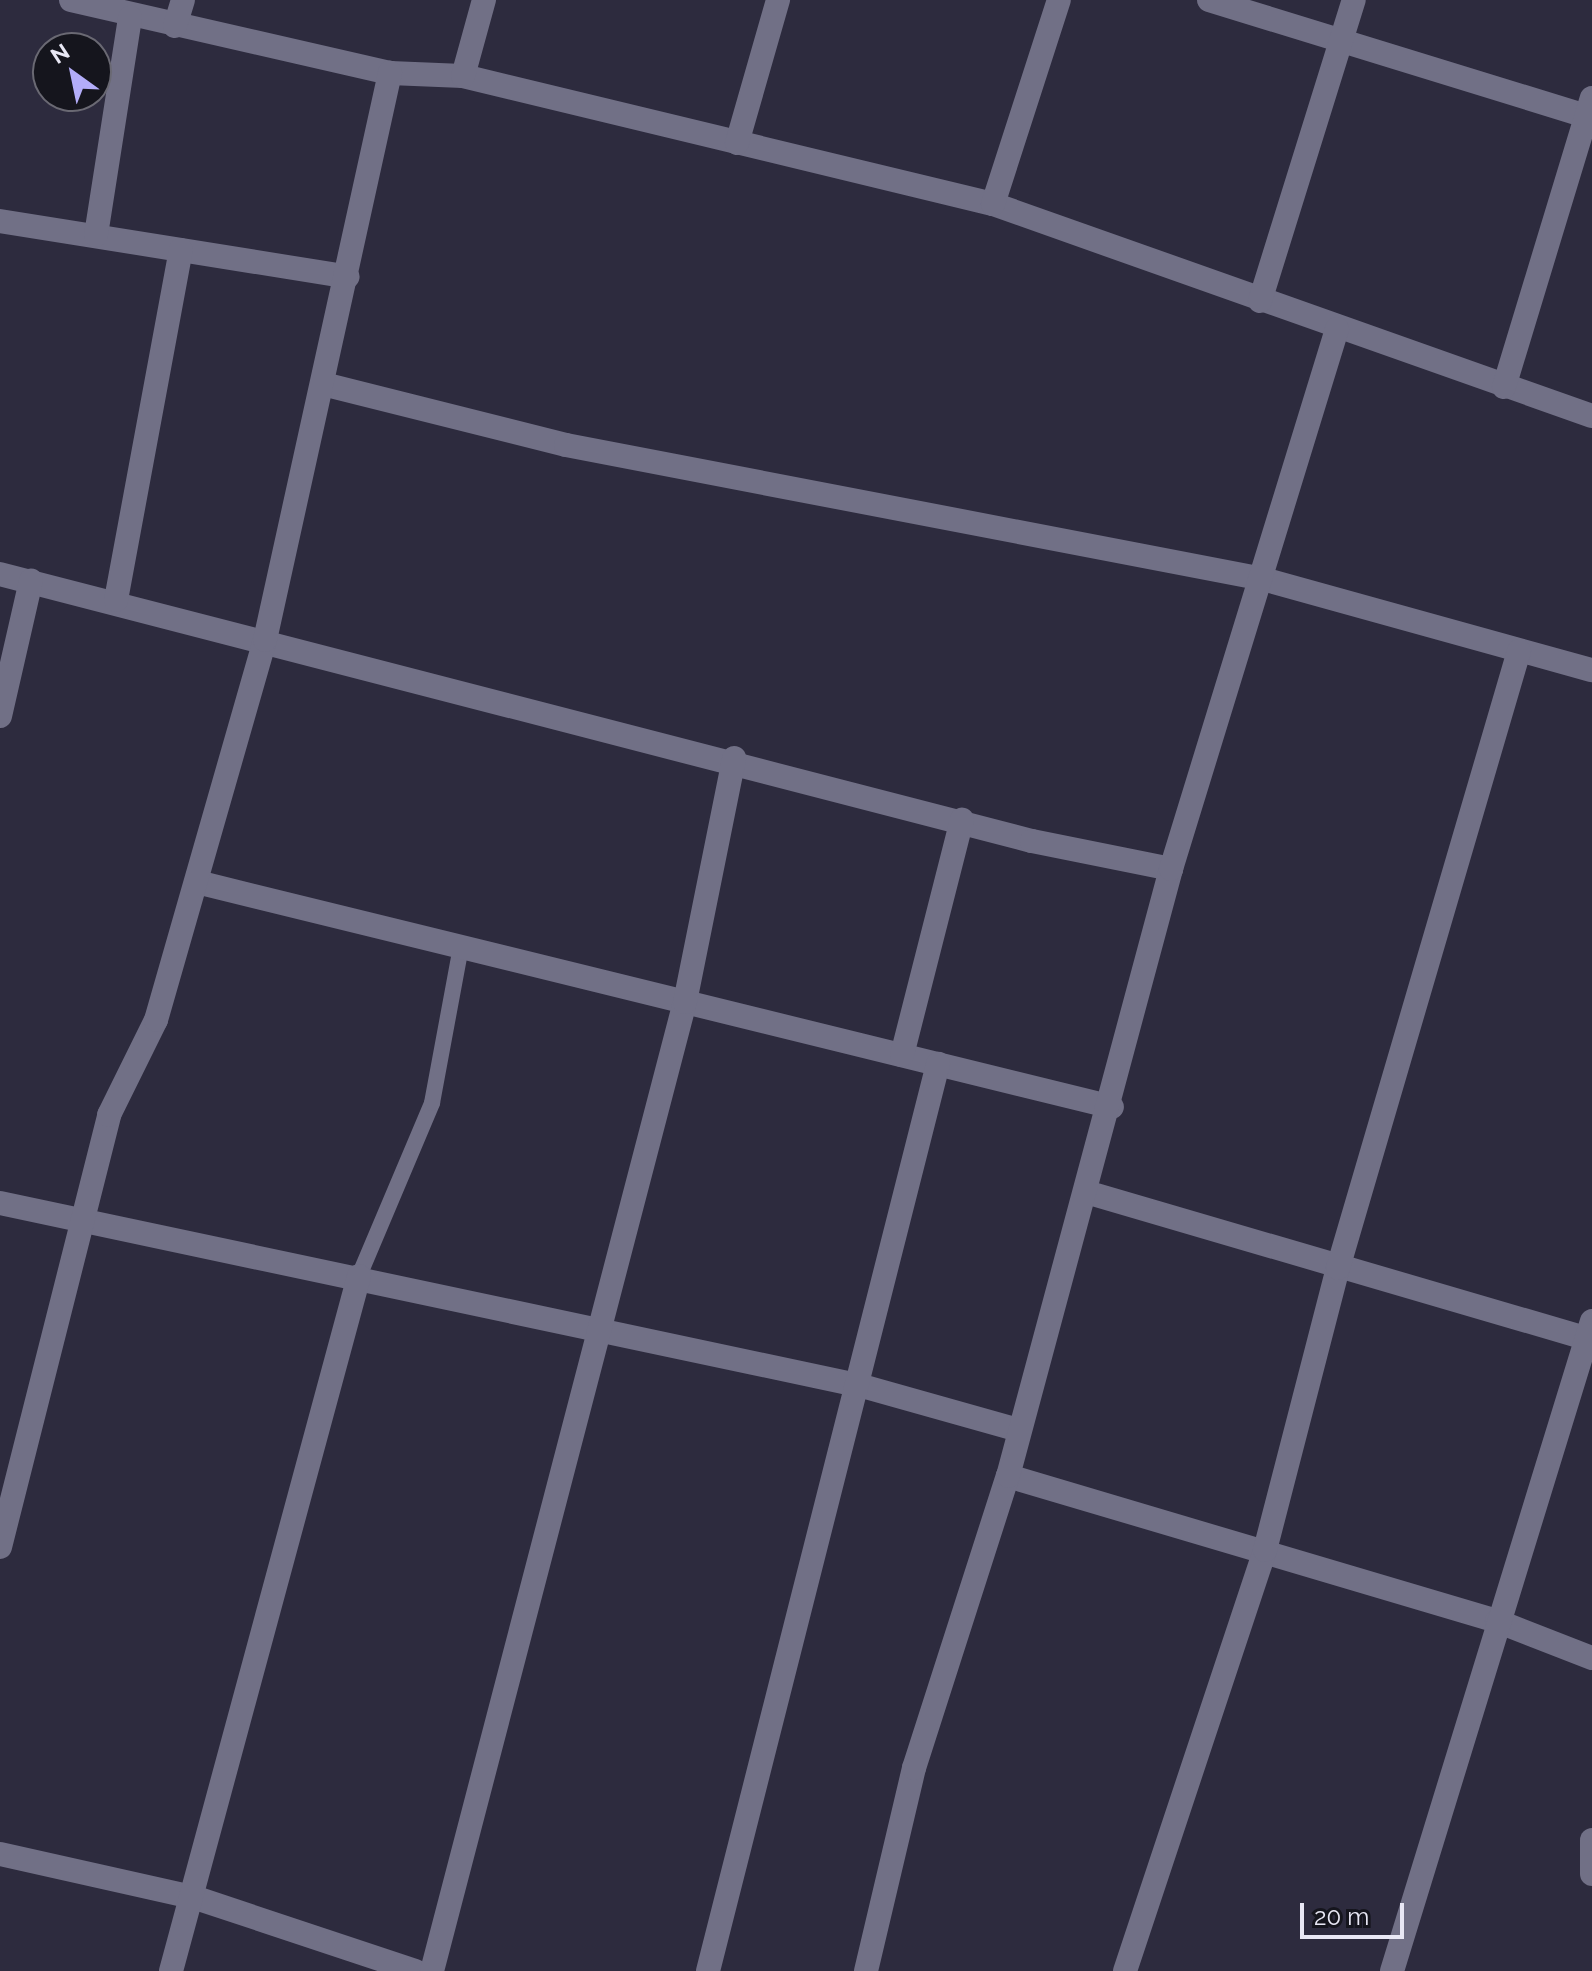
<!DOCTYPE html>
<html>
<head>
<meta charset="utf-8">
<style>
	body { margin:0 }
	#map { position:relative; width:1592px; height:1971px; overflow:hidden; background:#2d2b3e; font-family:Raleway,sans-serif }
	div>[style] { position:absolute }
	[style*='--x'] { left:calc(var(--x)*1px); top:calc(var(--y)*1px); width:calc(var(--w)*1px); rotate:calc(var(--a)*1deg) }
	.lane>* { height:16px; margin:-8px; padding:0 8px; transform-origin:8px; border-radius:8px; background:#717086 }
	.street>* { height:24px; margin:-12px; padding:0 12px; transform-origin:12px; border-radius:12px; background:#717086 }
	span { translate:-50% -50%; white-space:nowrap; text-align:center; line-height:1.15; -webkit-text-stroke:6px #15151d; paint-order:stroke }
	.north { position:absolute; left:32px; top:32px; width:80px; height:80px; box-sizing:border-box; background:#15151d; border:2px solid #6a6973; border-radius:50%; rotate:327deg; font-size:22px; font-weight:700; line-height:32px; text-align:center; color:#e9e8f5 }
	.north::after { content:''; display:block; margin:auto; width:28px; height:36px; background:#b3adf9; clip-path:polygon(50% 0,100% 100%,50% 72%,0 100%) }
	.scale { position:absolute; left:1300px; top:1903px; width:104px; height:36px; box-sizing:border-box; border:4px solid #e9e8f5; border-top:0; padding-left:10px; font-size:24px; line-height:28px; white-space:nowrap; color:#e9e8f5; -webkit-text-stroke:6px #15151d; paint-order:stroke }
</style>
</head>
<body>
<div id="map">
	<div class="lane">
		<i style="--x:359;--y:1276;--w:188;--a:-67.1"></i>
		<i style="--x:432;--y:1103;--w:160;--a:-79.5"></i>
	</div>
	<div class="street">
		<i style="--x:71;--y:0;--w:327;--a:12.9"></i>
		<i style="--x:390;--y:73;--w:73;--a:2.4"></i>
		<i style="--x:463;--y:76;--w:545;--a:13.58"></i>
		<i style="--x:993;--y:204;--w:635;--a:19.49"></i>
		<i style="--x:1209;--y:0;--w:401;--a:17.1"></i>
		<i style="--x:175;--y:26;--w:27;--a:-73"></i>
		<i style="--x:463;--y:76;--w:79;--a:-74.6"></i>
		<i style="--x:737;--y:143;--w:149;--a:-74"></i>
		<i style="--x:993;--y:204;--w:214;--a:-72.1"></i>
		<i style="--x:0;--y:221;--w:352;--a:9.1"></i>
		<i style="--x:96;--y:235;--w:220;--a:-81.1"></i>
		<i style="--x:1260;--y:301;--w:315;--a:-72.7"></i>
		<i style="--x:327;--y:385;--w:246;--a:14.1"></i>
		<i style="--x:566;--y:445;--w:710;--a:10.88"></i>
		<i style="--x:1263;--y:579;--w:341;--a:15.5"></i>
		<i style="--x:1504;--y:387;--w:302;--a:-73.1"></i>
		<i style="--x:0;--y:574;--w:1066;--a:14.51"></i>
		<i style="--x:1032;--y:841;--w:142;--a:11.4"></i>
		<i style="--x:116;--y:600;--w:356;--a:-79.5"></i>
		<i style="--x:0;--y:716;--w:139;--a:-77.1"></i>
		<i style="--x:201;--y:883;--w:938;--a:13.81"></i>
		<i style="--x:902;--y:1055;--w:243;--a:-75.7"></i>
		<i style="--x:1086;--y:1192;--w:527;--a:16.3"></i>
		<i style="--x:0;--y:1203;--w:881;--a:11.99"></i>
		<i style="--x:862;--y:1386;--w:159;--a:15.7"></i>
		<i style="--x:1008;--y:1476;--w:510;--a:16.52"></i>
		<i style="--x:1497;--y:1621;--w:102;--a:21.3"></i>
		<i style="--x:0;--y:1547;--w:446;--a:-75.8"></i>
		<i style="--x:109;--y:1115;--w:106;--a:-63.7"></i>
		<i style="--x:156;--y:1020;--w:395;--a:-74"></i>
		<i style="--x:265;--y:640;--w:581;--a:-77.57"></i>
		<i style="--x:1592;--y:1840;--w:34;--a:90"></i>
		<i style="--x:0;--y:1854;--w:198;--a:12.6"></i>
		<i style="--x:193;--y:1897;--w:234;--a:18.4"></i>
		<i style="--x:171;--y:1971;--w:720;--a:-74.86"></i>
		<i style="--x:432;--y:1971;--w:1001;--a:-75.37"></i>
		<i style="--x:685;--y:1002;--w:249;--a:-78.6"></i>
		<i style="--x:708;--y:1971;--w:936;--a:-75.77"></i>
		<i style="--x:866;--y:1971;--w:209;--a:-76.7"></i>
		<i style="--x:914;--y:1768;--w:307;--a:-72.2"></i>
		<i style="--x:1008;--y:1476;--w:629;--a:-74.97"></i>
		<i style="--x:1171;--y:869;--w:565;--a:-72.91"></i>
		<i style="--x:1125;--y:1971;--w:444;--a:-71.6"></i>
		<i style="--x:1265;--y:1550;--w:291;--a:-75.5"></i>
		<i style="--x:1338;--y:1268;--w:643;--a:-73.65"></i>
		<i style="--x:1392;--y:1971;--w:680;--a:-72.9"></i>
	</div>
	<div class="north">N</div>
	<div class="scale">20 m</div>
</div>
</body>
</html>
